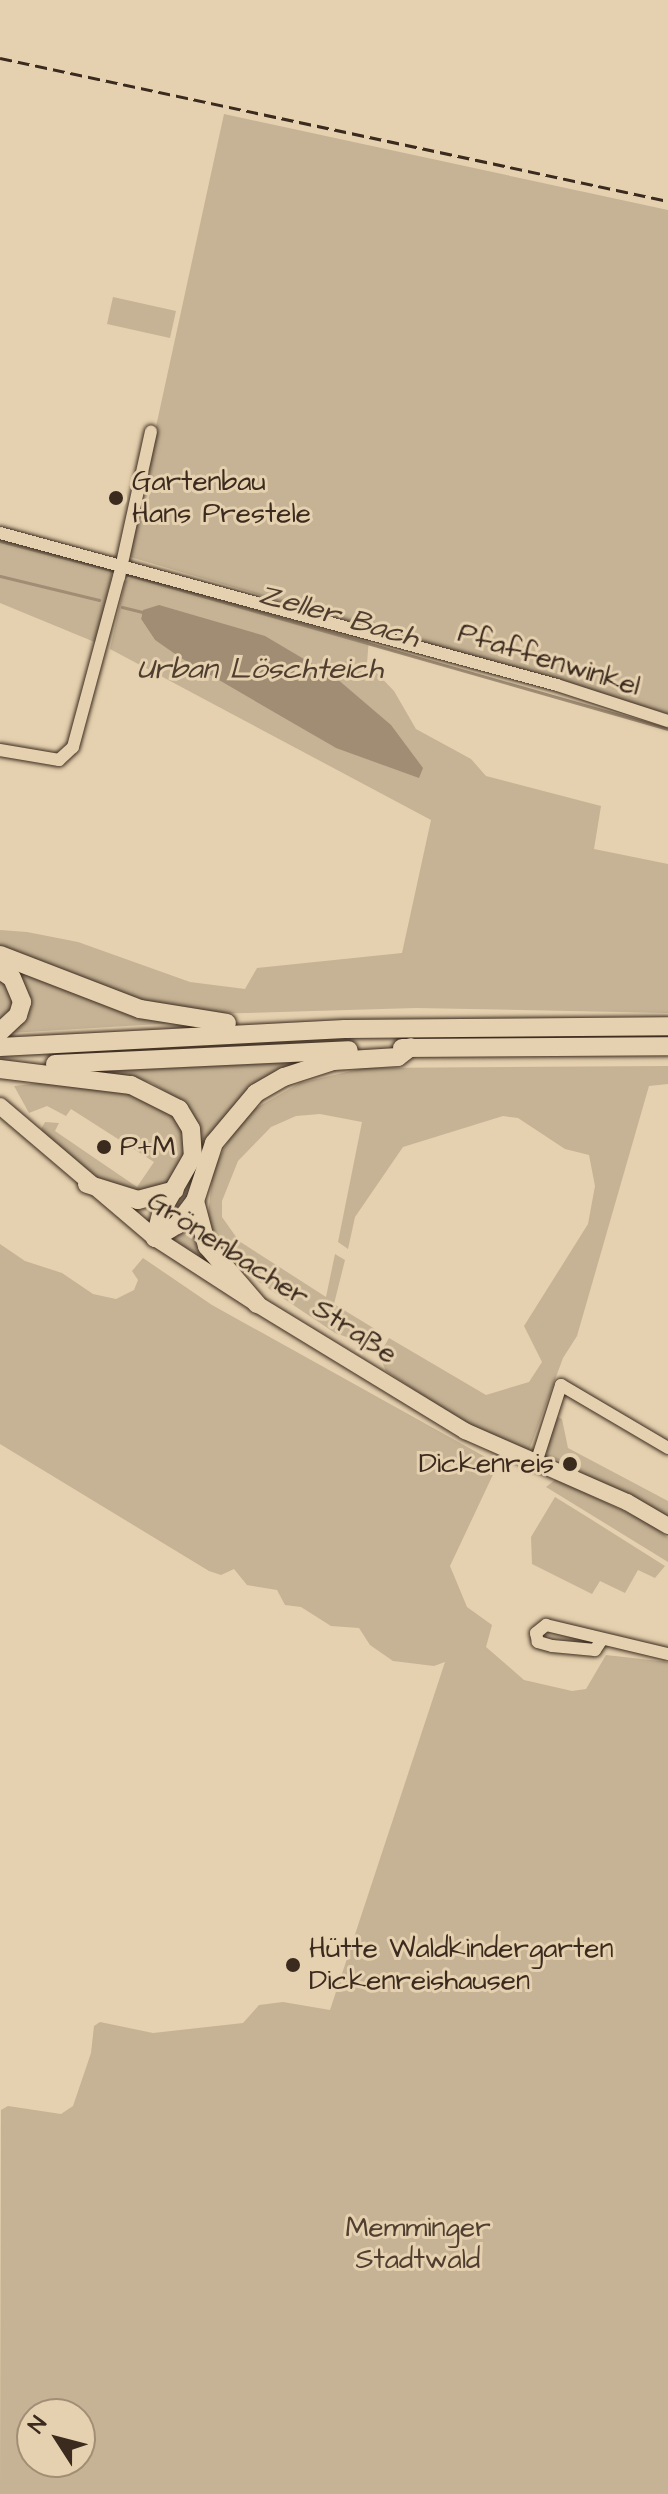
<!DOCTYPE html>
<html>
<head>
<meta charset="utf-8">
<style>
	body { margin:0 }
	#map { position:relative; width:668px; height:2494px; overflow:hidden; background:#e5d1af; font-family:"Architects Daughter",sans-serif }
	div>[style] { position:absolute }
	[style*='--x'] { left:calc(var(--x)*1px); top:calc(var(--y)*1px); width:calc(var(--w)*1px); rotate:calc(var(--a)*1deg) }
	.green>* { inset:0; background:#c6b395 }
	.water>* { inset:0; background:#a08d74 }
	.stream>* { height:3px; margin:-1.5px; padding:0 1.5px; transform-origin:1.5px; border-radius:1.5px; background:#a08d74 }
	.roads { filter:drop-shadow(0 0 2px #3b2a1e) drop-shadow(0 0 2px #3b2a1e) }
	.minor>* { height:12px; margin:-6px; padding:0 6px; transform-origin:6px; border-radius:6px; background:#e5d1af }
	.major>* { height:16px; margin:-8px; padding:0 8px; transform-origin:8px; border-radius:8px; background:#e5d1af }
	.highway>* { height:18px; margin:-9px; padding:0 9px; transform-origin:9px; border-radius:9px; background:#e5d1af }
	.rail>* { height:3px; margin-top:-1.5px; transform-origin:0; background:repeating-linear-gradient(90deg,#3b2a1e 0 12px,transparent 0 18px) }
	.dots>* { width:22px; height:22px; translate:-50% -50%; box-sizing:border-box; border:4px solid #e5d1af; border-radius:50% }
	span { translate:-50% -50%; white-space:nowrap; text-align:center; line-height:1.15; -webkit-text-stroke:6px #e5d1af; paint-order:stroke }
	.poi-label { font-size:28px; color:#3b2a1e }
	.left { translate:0 -50%; text-align:left }
	.right { translate:-100% -50%; text-align:right }
	.street-label { font-size:28px; color:#3b2a1e }
	.park-label { font-size:28px; color:#503f30 }
	.water-label { font-size:30px; color:#4f3e2f; font-style:italic }
	.north { position:absolute; left:16px; top:2398px; width:80px; height:80px; box-sizing:border-box; background:#e5d1af; border:2px solid #a18e75; border-radius:50%; rotate:306deg; font-size:22px; font-weight:700; line-height:32px; text-align:center; color:#3b2a1e }
	.north::after { content:''; display:block; margin:auto; width:28px; height:36px; background:#3b2a1e; clip-path:polygon(50% 0,100% 100%,50% 72%,0 100%) }
</style>
</head>
<body>
<div id="map">
	<div class="green">
		<i style="clip-path:polygon(224px 114px,668px 210px,668px 714px,130px 557px,135px 520px,143px 521px,150px 493px,142px 491px)"></i>
		<i style="clip-path:polygon(113px 297px,176px 311px,170px 338px,107px 324px)"></i>
		<i style="clip-path:polygon(0 536px,113px 569px,97px 643px,0 603px)"></i>
		<i style="clip-path:polygon(evenodd,133px 575px,369px 638px,367px 663px,394px 691px,416px 729px,471px 759px,486px 776px,601px 806px,594px 849px,668px 864px,668px 1013px,416px 1008px,209px 1014px,130px 999px,0 946px,0 930px,27px 932px,78px 942px,190px 982px,245px 989px,257px 968px,402px 953px,431px 820px,110px 649px,125px 582px,133px 575px,143px 610px,336px 748px,155px 640px,141px 619px,143px 610px)"></i>
		<i style="clip-path:polygon(0 960px,177px 1023px,10px 1033px,28px 995px,22px 979px)"></i>
		<i style="clip-path:polygon(0 977px,10px 984px,15px 1010px,0 1025px)"></i>
		<i style="clip-path:polygon(299px 1062px,259px 1085px,167px 1227px,163px 1218px,197px 1165px,182px 1102px,152px 1083px,107px 1071px)"></i>
		<i style="clip-path:polygon(668px 1066px,668px 1084px,649px 1086px,577px 1336px,563px 1358px,528px 1453px,457px 1418px,386px 1371px,379px 1355px,389px 1338px,486px 1395px,529px 1382px,542px 1362px,524px 1326px,588px 1224px,595px 1186px,589px 1155px,565px 1149px,518px 1118px,503px 1116px,403px 1147px,355px 1217px,348px 1249px,338px 1242px,362px 1122px,320px 1114px,296px 1116px,271px 1127px,238px 1161px,222px 1201px,222px 1217px,239px 1241px,326px 1297px,335px 1254px,345px 1260px,334px 1304px,375px 1329px,358px 1341px,335px 1333px,232px 1264px,207px 1224px,213px 1170px,235px 1128px,251px 1111px,300px 1083px,364px 1068px)"></i>
		<i style="clip-path:polygon(57px 1081px,137px 1092px,181px 1120px,188px 1149px,176px 1177px,151px 1193px,107px 1185px,92px 1175px,46px 1135px,41px 1129px,45px 1122px,59px 1123px,55px 1131px,137px 1187px,154px 1162px,71px 1109px,66px 1116px,47px 1106px,29px 1113px,14px 1086px)"></i>
		<i style="clip-path:polygon(191px 1217px,212px 1265px,171px 1238px)"></i>
		<i style="clip-path:polygon(evenodd,0 1244px,25px 1261px,62px 1273px,93px 1294px,116px 1299px,134px 1290px,138px 1280px,132px 1271px,143px 1258px,212px 1305px,498px 1464px,450px 1566px,467px 1607px,492px 1625px,486px 1647px,524px 1680px,572px 1691px,586px 1689px,606px 1655px,668px 1662px,668px 2494px,0 2494px,1px 2110px,8px 2106px,61px 2114px,73px 2106px,91px 2053px,94px 2026px,100px 2022px,153px 2033px,243px 2023px,259px 2005px,283px 2002px,330px 2010px,445px 1662px,434px 1666px,393px 1661px,370px 1645px,359px 1628px,331px 1626px,301px 1607px,285px 1605px,277px 1590px,247px 1585px,234px 1569px,221px 1575px,209px 1571px,0 1444px,0 1244px,80px 2414px,80px 2462px,32px 2462px,32px 2414px,80px 2414px)"></i>
		<i style="clip-path:polygon(553px 1415px,562px 1419px,568px 1448px,668px 1501px,668px 1518px,578px 1471px,579px 1465px,546px 1457px)"></i>
		<i style="clip-path:polygon(556px 1479px,651px 1524px,668px 1538px,668px 1562px,546px 1487px)"></i>
		<i style="clip-path:polygon(555px 1497px,589px 1518px,665px 1566px,655px 1578px,638px 1570px,625px 1593px,600px 1581px,592px 1594px,532px 1564px,531px 1537px)"></i>
	</div>
	<div class="water">
		<i style="clip-path:polygon(159px 605px,265px 636px,336px 678px,391px 725px,423px 768px,419px 778px,336px 748px,181px 658px,155px 640px,141px 619px,143px 610px)"></i>
	</div>
	<div class="stream">
		<i style="--x:0;--y:541;--w:119;--a:14.6"></i>
		<i style="--x:122;--y:573;--w:568;--a:15.95"></i>
		<i style="--x:0;--y:576;--w:102;--a:13.6"></i>
		<i style="--x:122;--y:607;--w:21;--a:14"></i>
	</div>
	<div class="roads">
		<div class="minor">
			<i style="--x:0;--y:533;--w:577;--a:15.26"></i>
			<i style="--x:557;--y:685;--w:117;--a:18"></i>
			<i style="--x:0;--y:750;--w:60;--a:9.6"></i>
			<i style="--x:59;--y:760;--w:19;--a:-43"></i>
			<i style="--x:73;--y:747;--w:176;--a:-74.9"></i>
			<i style="--x:119;--y:577;--w:149;--a:-77.6"></i>
			<i style="--x:536;--y:1463;--w:82;--a:-72.2"></i>
			<i style="--x:561;--y:1385;--w:124;--a:30.5"></i>
			<i style="--x:601;--y:1641;--w:11;--a:124"></i>
			<i style="--x:595;--y:1650;--w:43;--a:-174.7"></i>
			<i style="--x:552;--y:1646;--w:15;--a:-164"></i>
			<i style="--x:538;--y:1642;--w:9;--a:-103"></i>
			<i style="--x:536;--y:1633;--w:13;--a:-39"></i>
			<i style="--x:546;--y:1625;--w:125;--a:13.4"></i>
		</div>
		<div class="major">
			<i style="--x:0;--y:1106;--w:204;--a:40.4"></i>
			<i style="--x:155;--y:1238;--w:121;--a:32.9"></i>
			<i style="--x:257;--y:1304;--w:244;--a:31.4"></i>
			<i style="--x:465;--y:1431;--w:177;--a:23.7"></i>
			<i style="--x:627;--y:1502;--w:48;--a:30.3"></i>
		</div>
		<div class="highway">
			<i style="--x:0;--y:955;--w:150;--a:21.1"></i>
			<i style="--x:140;--y:1009;--w:88;--a:9.1"></i>
			<i style="--x:0;--y:970;--w:14;--a:34"></i>
			<i style="--x:12;--y:978;--w:26;--a:67"></i>
			<i style="--x:22;--y:1002;--w:14;--a:107"></i>
			<i style="--x:18;--y:1015;--w:25;--a:137"></i>
			<i style="--x:0;--y:1047;--w:345;--a:-3"></i>
			<i style="--x:345;--y:1029;--w:323;--a:-0.5"></i>
			<i style="--x:402;--y:1048;--w:266;--a:-0.4"></i>
			<i style="--x:55;--y:1064;--w:294;--a:-2.7"></i>
			<i style="--x:0;--y:1069;--w:132;--a:7"></i>
			<i style="--x:131;--y:1085;--w:54;--a:26.6"></i>
			<i style="--x:179;--y:1109;--w:23;--a:59"></i>
			<i style="--x:191;--y:1129;--w:27;--a:86"></i>
			<i style="--x:193;--y:1156;--w:62;--a:119.9"></i>
			<i style="--x:162;--y:1210;--w:29;--a:104"></i>
			<i style="--x:155;--y:1238;--w:26;--a:-31"></i>
			<i style="--x:177;--y:1225;--w:30;--a:-53"></i>
			<i style="--x:195;--y:1201;--w:61;--a:-71.9"></i>
			<i style="--x:214;--y:1143;--w:65;--a:-50"></i>
			<i style="--x:256;--y:1093;--w:32;--a:-30"></i>
			<i style="--x:284;--y:1077;--w:52;--a:-18.1"></i>
			<i style="--x:333;--y:1061;--w:65;--a:-3.5"></i>
			<i style="--x:398;--y:1057;--w:16;--a:-38"></i>
			<i style="--x:87;--y:1184;--w:53;--a:17.4"></i>
			<i style="--x:138;--y:1200;--w:38;--a:-15"></i>
			<i style="--x:195;--y:1201;--w:47;--a:75.1"></i>
			<i style="--x:207;--y:1246;--w:77;--a:49.2"></i>
		</div>
	</div>
	<div class="rail">
		<i style="--x:0;--y:58;--w:683;--a:12.08"></i>
	</div>
	<div class="dots">
		<i style="left:116px;top:498px;background:#3b2a1e"></i>
		<i style="left:104px;top:1147px;background:#3b2a1e"></i>
		<i style="left:570px;top:1464px;background:#3b2a1e"></i>
		<i style="left:293px;top:1965px;background:#3b2a1e"></i>
	</div>
	<div class="poi-label">
		<span class="left" style="left:132px;top:498px">Gartenbau<br>Hans Prestele</span>
		<span class="left" style="left:120px;top:1147px">P+M</span>
		<span class="right" style="left:554px;top:1464px">Dickenreis</span>
		<span class="left" style="left:309px;top:1965px">Hütte Waldkindergarten<br>Dickenreishausen</span>
	</div>
	<div class="street-label">
		<span style="left:549px;top:660px;rotate:17deg">Pfaffenwinkel</span>
		<span style="left:272px;top:1278px;rotate:33deg">Grönenbacher Straße</span>
	</div>
	<div class="park-label">
		<span style="left:418px;top:2244px">Memminger<br>Stadtwald</span>
	</div>
	<div class="water-label">
		<span style="left:339px;top:616px;rotate:16deg">Zeller Bach</span>
		<span style="left:260px;top:669px">Urban Löschteich</span>
	</div>
	<div class="north">N</div>
</div>
</body>
</html>
